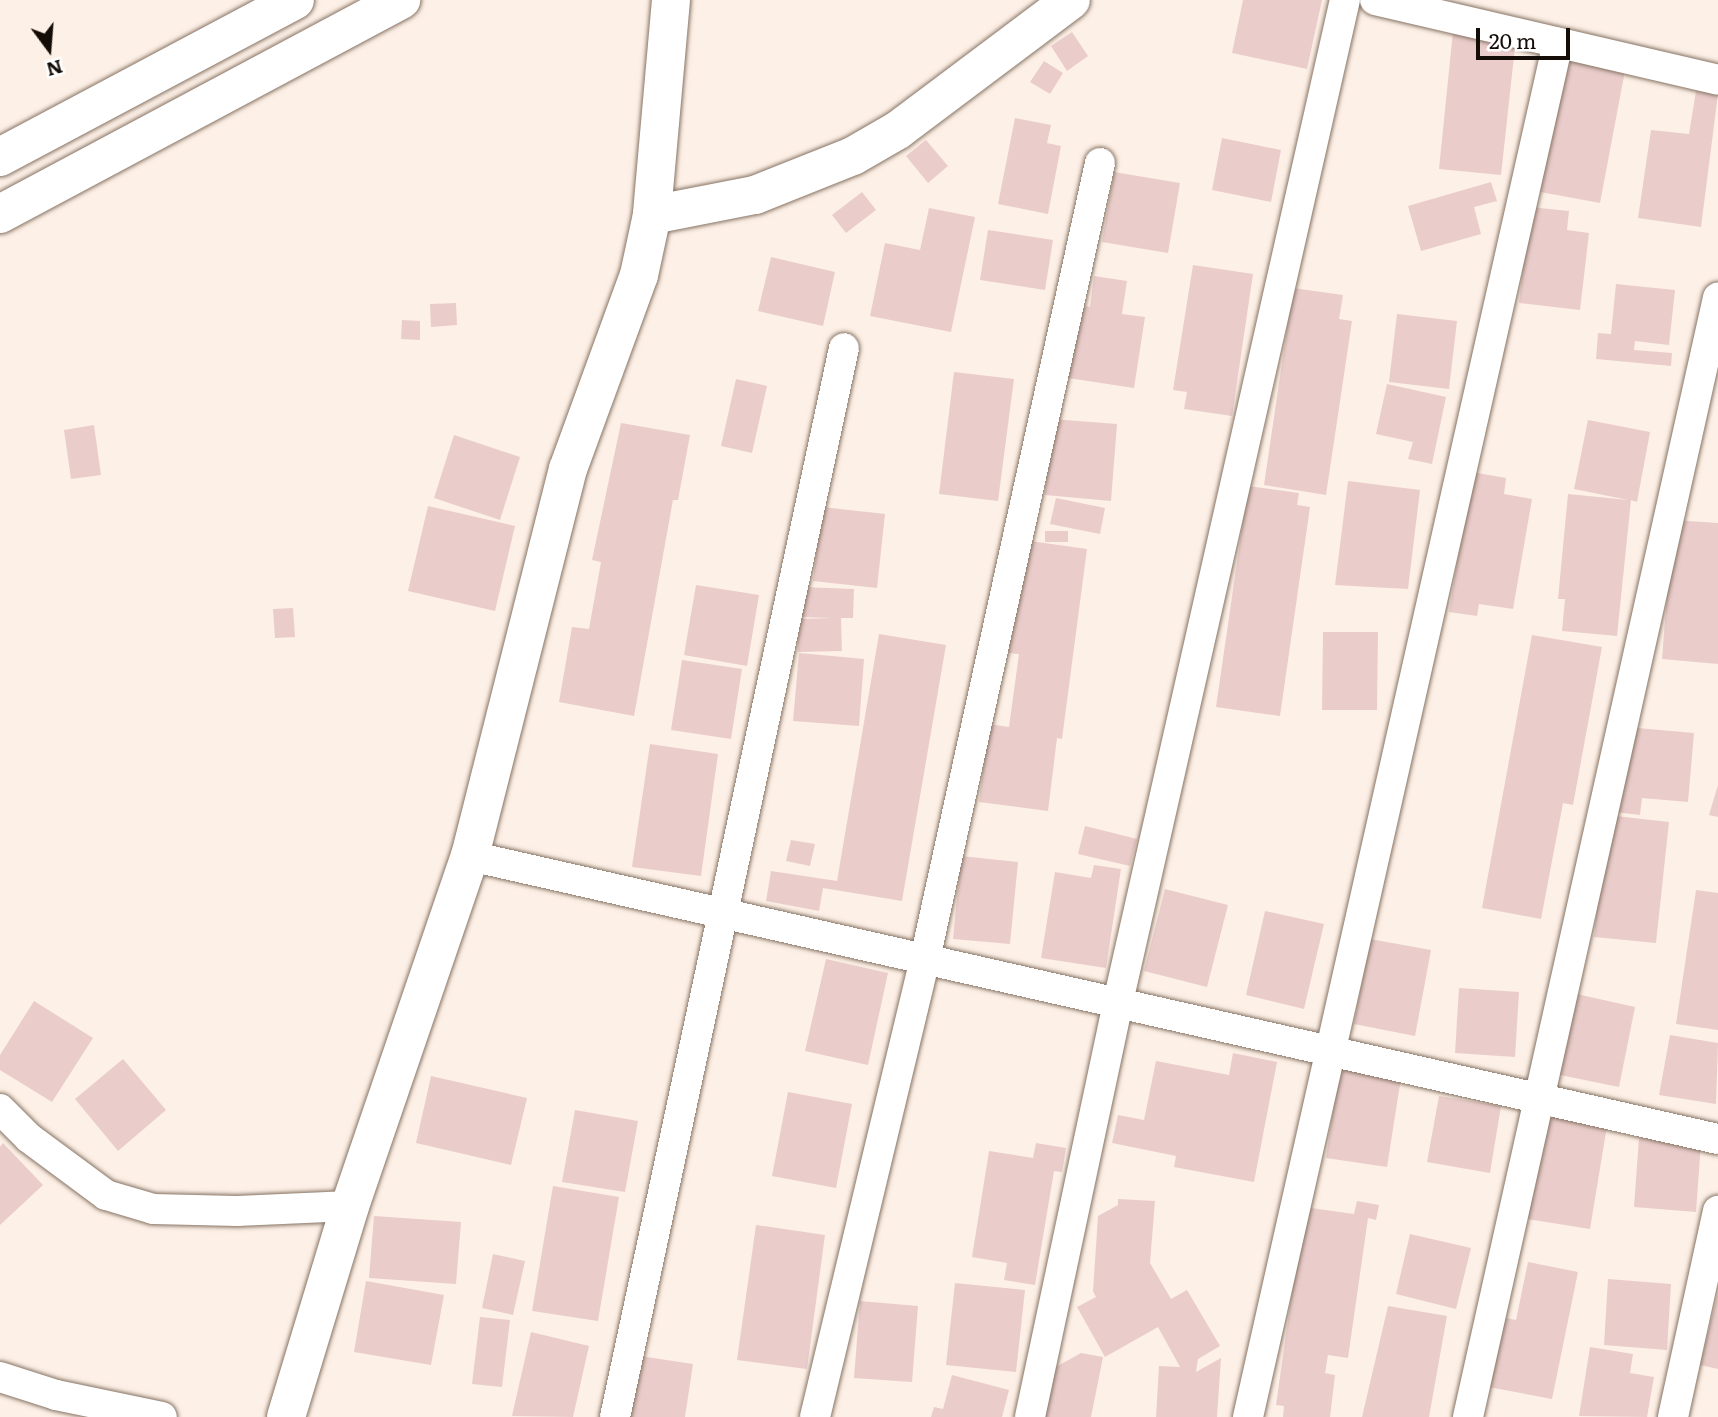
<!DOCTYPE html>
<html>
<head>
<meta charset="utf-8">
<style>
	body { margin:0 }
	#map { position:relative; width:1718px; height:1417px; overflow:hidden; background:#fdf0e6; font-family:Literata,serif }
	div>[style] { position:absolute }
	[style*='--x'] { left:calc(var(--x)*1px); top:calc(var(--y)*1px); width:calc(var(--w)*1px); rotate:calc(var(--a)*1deg) }
	.building>* { inset:0; background:#eacdcb }
	.roads { filter:drop-shadow(0 0 2px #867364) drop-shadow(0 0 2px #867364) }
	.street>* { height:30px; margin:-15px; padding:0 15px; transform-origin:15px; border-radius:15px; background:#fff }
	.secondary>* { height:38px; margin:-19px; padding:0 19px; transform-origin:19px; border-radius:19px; background:#fff }
	.highway>* { height:38px; margin:-19px; padding:0 19px; transform-origin:19px; border-radius:19px; background:#fff }
	span { translate:-50% -50%; white-space:nowrap; text-align:center; line-height:1.15; -webkit-text-stroke:5px #fff; paint-order:stroke }
	.north { position:absolute; left:14px; top:14px; width:70px; height:70px; -webkit-text-stroke:5px #fff; paint-order:stroke; rotate:164deg; font-size:19px; font-weight:700; line-height:28px; text-align:center; color:#130c07 }
	.north::after { content:''; display:block; margin:auto; width:24px; height:32px; background:#130c07; clip-path:polygon(50% 0,100% 100%,50% 72%,0 100%) }
	.scale { position:absolute; left:1476px; top:28px; width:94px; height:32px; box-sizing:border-box; border:4px solid #130c07; border-top:0; padding-left:9px; font-size:21px; line-height:24px; white-space:nowrap; color:#130c07; -webkit-text-stroke:5px #fff; paint-order:stroke }
</style>
</head>
<body>
<div id="map">
	<div class="building">
		<i style="clip-path:polygon(1243px 0,1322px 0,1307px 69px,1232px 53px)"></i>
		<i style="clip-path:polygon(1453px 31px,1516px 38px,1501px 175px,1439px 169px)"></i>
		<i style="clip-path:polygon(1072px 32px,1088px 56px,1067px 71px,1051px 46px)"></i>
		<i style="clip-path:polygon(1562px 49px,1627px 60px,1600px 203px,1535px 191px)"></i>
		<i style="clip-path:polygon(1044px 61px,1063px 73px,1050px 94px,1030px 82px)"></i>
		<i style="clip-path:polygon(1696px 91px,1718px 94px,1701px 227px,1638px 218px,1651px 130px,1689px 134px)"></i>
		<i style="clip-path:polygon(1015px 118px,1051px 125px,1047px 143px,1061px 146px,1048px 214px,998px 204px)"></i>
		<i style="clip-path:polygon(1222px 138px,1281px 150px,1271px 202px,1212px 190px)"></i>
		<i style="clip-path:polygon(926px 140px,948px 166px,928px 183px,906px 156px)"></i>
		<i style="clip-path:polygon(1114px 172px,1180px 183px,1168px 253px,1102px 242px)"></i>
		<i style="clip-path:polygon(1491px 182px,1497px 201px,1474px 207px,1481px 234px,1421px 251px,1408px 206px)"></i>
		<i style="clip-path:polygon(862px 192px,876px 210px,846px 233px,832px 215px)"></i>
		<i style="clip-path:polygon(1530px 207px,1569px 211px,1567px 230px,1589px 233px,1580px 310px,1519px 303px)"></i>
		<i style="clip-path:polygon(929px 208px,975px 217px,951px 332px,870px 316px,885px 243px,920px 250px)"></i>
		<i style="clip-path:polygon(988px 230px,1053px 240px,1045px 290px,980px 280px)"></i>
		<i style="clip-path:polygon(771px 257px,835px 272px,823px 326px,758px 311px)"></i>
		<i style="clip-path:polygon(1193px 265px,1253px 274px,1232px 416px,1184px 409px,1187px 392px,1173px 390px)"></i>
		<i style="clip-path:polygon(1094px 276px,1127px 281px,1122px 314px,1145px 317px,1134px 388px,1068px 378px,1079px 305px,1090px 307px)"></i>
		<i style="clip-path:polygon(1616px 284px,1675px 290px,1669px 345px,1635px 341px,1634px 350px,1672px 353px,1671px 366px,1596px 359px,1598px 333px,1611px 334px)"></i>
		<i style="clip-path:polygon(1293px 288px,1343px 295px,1339px 319px,1352px 321px,1326px 495px,1264px 485px)"></i>
		<i style="clip-path:polygon(456px 303px,457px 325px,431px 327px,430px 304px)"></i>
		<i style="clip-path:polygon(1397px 314px,1457px 321px,1449px 389px,1389px 382px)"></i>
		<i style="clip-path:polygon(402px 320px,420px 321px,420px 340px,401px 339px)"></i>
		<i style="clip-path:polygon(954px 372px,1014px 379px,998px 501px,939px 494px)"></i>
		<i style="clip-path:polygon(736px 379px,767px 386px,752px 453px,721px 446px)"></i>
		<i style="clip-path:polygon(1387px 384px,1446px 397px,1432px 464px,1408px 459px,1413px 442px,1376px 434px)"></i>
		<i style="clip-path:polygon(1052px 419px,1117px 424px,1111px 501px,1045px 495px)"></i>
		<i style="clip-path:polygon(1588px 420px,1650px 432px,1637px 502px,1631px 500px,1617px 636px,1562px 631px,1565px 599px,1558px 599px,1568px 494px,1628px 500px,1574px 489px)"></i>
		<i style="clip-path:polygon(621px 423px,690px 435px,678px 500px,673px 500px,634px 716px,559px 702px,572px 627px,589px 629px,601px 562px,592px 560px)"></i>
		<i style="clip-path:polygon(94px 425px,101px 475px,71px 479px,64px 430px)"></i>
		<i style="clip-path:polygon(454px 435px,520px 457px,500px 520px,434px 498px)"></i>
		<i style="clip-path:polygon(1472px 472px,1506px 478px,1504px 494px,1532px 499px,1513px 609px,1479px 604px,1477px 616px,1449px 612px)"></i>
		<i style="clip-path:polygon(1348px 481px,1420px 490px,1408px 589px,1335px 585px)"></i>
		<i style="clip-path:polygon(1248px 486px,1299px 493px,1297px 505px,1310px 507px,1280px 716px,1216px 707px)"></i>
		<i style="clip-path:polygon(1056px 498px,1105px 508px,1100px 534px,1050px 524px)"></i>
		<i style="clip-path:polygon(428px 506px,515px 526px,495px 611px,408px 591px)"></i>
		<i style="clip-path:polygon(822px 507px,885px 514px,877px 588px,813px 581px)"></i>
		<i style="clip-path:polygon(1673px 520px,1718px 523px,1718px 664px,1662px 659px)"></i>
		<i style="clip-path:polygon(1045px 531px,1068px 531px,1068px 542px,1045px 542px)"></i>
		<i style="clip-path:polygon(1023px 540px,1087px 549px,1062px 739px,1057px 738px,1048px 811px,979px 802px,989px 724px,1009px 727px,1019px 654px,1008px 653px)"></i>
		<i style="clip-path:polygon(696px 585px,759px 595px,747px 666px,684px 655px)"></i>
		<i style="clip-path:polygon(802px 587px,854px 589px,853px 618px,841px 618px,842px 651px,798px 652px,797px 619px,832px 618px,801px 617px)"></i>
		<i style="clip-path:polygon(293px 608px,295px 637px,275px 638px,273px 609px)"></i>
		<i style="clip-path:polygon(1323px 632px,1378px 632px,1377px 710px,1322px 710px)"></i>
		<i style="clip-path:polygon(879px 634px,946px 645px,902px 901px,823px 888px,819px 911px,766px 901px,771px 871px,837px 881px)"></i>
		<i style="clip-path:polygon(1532px 635px,1602px 647px,1573px 805px,1563px 803px,1541px 919px,1482px 908px)"></i>
		<i style="clip-path:polygon(799px 653px,864px 659px,859px 726px,793px 721px)"></i>
		<i style="clip-path:polygon(682px 660px,742px 669px,731px 739px,671px 730px)"></i>
		<i style="clip-path:polygon(1626px 727px,1694px 733px,1688px 802px,1642px 798px,1640px 815px,1614px 812px)"></i>
		<i style="clip-path:polygon(650px 744px,718px 754px,701px 876px,632px 867px)"></i>
		<i style="clip-path:polygon(1718px 785px,1718px 817px,1709px 815px)"></i>
		<i style="clip-path:polygon(1607px 815px,1669px 822px,1656px 943px,1594px 937px)"></i>
		<i style="clip-path:polygon(1085px 826px,1137px 839px,1130px 866px,1078px 854px)"></i>
		<i style="clip-path:polygon(791px 840px,815px 844px,810px 866px,786px 861px)"></i>
		<i style="clip-path:polygon(961px 856px,1018px 862px,1010px 944px,953px 939px)"></i>
		<i style="clip-path:polygon(1094px 865px,1121px 869px,1106px 968px,1041px 958px,1055px 872px,1091px 878px)"></i>
		<i style="clip-path:polygon(1165px 889px,1228px 905px,1207px 987px,1144px 971px)"></i>
		<i style="clip-path:polygon(1696px 890px,1718px 893px,1718px 1030px,1676px 1024px)"></i>
		<i style="clip-path:polygon(1265px 911px,1324px 924px,1304px 1009px,1246px 995px)"></i>
		<i style="clip-path:polygon(1370px 939px,1431px 950px,1415px 1036px,1354px 1024px)"></i>
		<i style="clip-path:polygon(826px 959px,888px 973px,868px 1065px,805px 1051px)"></i>
		<i style="clip-path:polygon(1459px 988px,1519px 992px,1515px 1057px,1455px 1053px)"></i>
		<i style="clip-path:polygon(1572px 993px,1635px 1007px,1619px 1087px,1555px 1074px)"></i>
		<i style="clip-path:polygon(34px 1001px,93px 1038px,52px 1102px,0 1070px,0 1055px)"></i>
		<i style="clip-path:polygon(1670px 1035px,1718px 1043px,1716px 1104px,1659px 1095px)"></i>
		<i style="clip-path:polygon(1233px 1053px,1277px 1062px,1254px 1182px,1174px 1167px,1176px 1156px,1112px 1143px,1118px 1115px,1144px 1120px,1156px 1061px,1229px 1075px)"></i>
		<i style="clip-path:polygon(123px 1059px,166px 1110px,118px 1151px,75px 1099px)"></i>
		<i style="clip-path:polygon(1339px 1069px,1401px 1078px,1387px 1167px,1326px 1158px)"></i>
		<i style="clip-path:polygon(431px 1076px,527px 1098px,511px 1165px,416px 1143px)"></i>
		<i style="clip-path:polygon(788px 1092px,852px 1104px,836px 1188px,772px 1176px)"></i>
		<i style="clip-path:polygon(1439px 1096px,1501px 1106px,1490px 1173px,1427px 1162px)"></i>
		<i style="clip-path:polygon(575px 1110px,638px 1121px,625px 1192px,562px 1182px)"></i>
		<i style="clip-path:polygon(1544px 1115px,1607px 1126px,1590px 1229px,1527px 1219px)"></i>
		<i style="clip-path:polygon(1639px 1138px,1701px 1143px,1696px 1212px,1634px 1207px)"></i>
		<i style="clip-path:polygon(3px 1143px,43px 1185px,0 1225px,0 1147px)"></i>
		<i style="clip-path:polygon(1036px 1143px,1066px 1148px,1062px 1172px,1054px 1171px,1035px 1285px,1004px 1280px,1007px 1263px,972px 1257px,989px 1151px,1033px 1158px)"></i>
		<i style="clip-path:polygon(553px 1186px,619px 1197px,598px 1321px,532px 1311px)"></i>
		<i style="clip-path:polygon(1118px 1199px,1155px 1201px,1150px 1263px,1171px 1299px,1187px 1290px,1220px 1346px,1198px 1359px,1196px 1372px,1221px 1358px,1217px 1417px,1156px 1417px,1159px 1366px,1180px 1367px,1158px 1327px,1105px 1357px,1077px 1307px,1096px 1297px,1093px 1291px,1098px 1216px,1118px 1205px)"></i>
		<i style="clip-path:polygon(1357px 1201px,1379px 1205px,1376px 1220px,1368px 1218px,1348px 1358px,1328px 1355px,1325px 1373px,1335px 1375px,1330px 1417px,1283px 1417px,1284px 1406px,1276px 1405px,1304px 1207px,1354px 1214px)"></i>
		<i style="clip-path:polygon(374px 1216px,461px 1222px,456px 1284px,369px 1278px)"></i>
		<i style="clip-path:polygon(756px 1225px,825px 1235px,807px 1369px,737px 1360px)"></i>
		<i style="clip-path:polygon(1410px 1234px,1471px 1248px,1456px 1309px,1396px 1294px)"></i>
		<i style="clip-path:polygon(493px 1254px,525px 1261px,513px 1315px,482px 1308px)"></i>
		<i style="clip-path:polygon(1528px 1262px,1578px 1272px,1552px 1399px,1483px 1386px,1497px 1316px,1516px 1320px)"></i>
		<i style="clip-path:polygon(1608px 1279px,1671px 1284px,1667px 1350px,1604px 1345px)"></i>
		<i style="clip-path:polygon(366px 1281px,444px 1295px,431px 1365px,354px 1352px)"></i>
		<i style="clip-path:polygon(955px 1283px,1025px 1290px,1016px 1372px,946px 1365px)"></i>
		<i style="clip-path:polygon(1718px 1293px,1718px 1369px,1700px 1365px)"></i>
		<i style="clip-path:polygon(860px 1301px,918px 1306px,912px 1382px,854px 1378px)"></i>
		<i style="clip-path:polygon(1388px 1306px,1447px 1316px,1429px 1417px,1362px 1417px)"></i>
		<i style="clip-path:polygon(480px 1317px,510px 1320px,502px 1387px,472px 1384px)"></i>
		<i style="clip-path:polygon(531px 1332px,589px 1346px,573px 1417px,512px 1416px)"></i>
		<i style="clip-path:polygon(1590px 1347px,1633px 1354px,1630px 1373px,1654px 1377px,1647px 1417px,1579px 1416px)"></i>
		<i style="clip-path:polygon(1081px 1353px,1103px 1357px,1091px 1417px,1045px 1417px,1054px 1368px)"></i>
		<i style="clip-path:polygon(633px 1355px,693px 1364px,685px 1417px,623px 1417px)"></i>
		<i style="clip-path:polygon(952px 1375px,1009px 1390px,1002px 1417px,931px 1417px,934px 1407px,943px 1409px)"></i>
	</div>
	<div class="roads">
		<div class="street">
			<i style="--x:1375;--y:0;--w:352;--a:13.1"></i>
			<i style="--x:470;--y:856;--w:1280;--a:12.78"></i>
			<i style="--x:0;--y:1109;--w:41;--a:45"></i>
			<i style="--x:29;--y:1138;--w:96;--a:36.5"></i>
			<i style="--x:106;--y:1195;--w:49;--a:16.6"></i>
			<i style="--x:153;--y:1209;--w:84;--a:1.4"></i>
			<i style="--x:237;--y:1211;--w:113;--a:-2.5"></i>
			<i style="--x:0;--y:1377;--w:59;--a:17.8"></i>
			<i style="--x:56;--y:1395;--w:108;--a:11.7"></i>
			<i style="--x:615;--y:1417;--w:1093;--a:-77.91"></i>
			<i style="--x:815;--y:1417;--w:471;--a:-76.5"></i>
			<i style="--x:925;--y:959;--w:815;--a:-77.6"></i>
			<i style="--x:1030;--y:1417;--w:424;--a:-78"></i>
			<i style="--x:1118;--y:1002;--w:1027;--a:-77.24"></i>
			<i style="--x:1248;--y:1417;--w:1409;--a:-77.29"></i>
			<i style="--x:1468;--y:1417;--w:1147;--a:-77.41"></i>
			<i style="--x:1673;--y:1417;--w:211;--a:-77.7"></i>
		</div>
		<div class="secondary">
			<i style="--x:286;--y:1417;--w:220;--a:-73.1"></i>
			<i style="--x:350;--y:1206;--w:370;--a:-71.1"></i>
			<i style="--x:470;--y:856;--w:399;--a:-75.8"></i>
			<i style="--x:568;--y:469;--w:207;--a:-69.9"></i>
			<i style="--x:639;--y:275;--w:61;--a:-77.8"></i>
		</div>
		<div class="highway">
			<i style="--x:671;--y:0;--w:216;--a:95.1"></i>
			<i style="--x:652;--y:215;--w:105;--a:-11"></i>
			<i style="--x:755;--y:195;--w:105;--a:-21.7"></i>
			<i style="--x:853;--y:156;--w:52;--a:-30"></i>
			<i style="--x:898;--y:130;--w:216;--a:-36.9"></i>
			<i style="--x:0;--y:157;--w:334;--a:-28"></i>
			<i style="--x:0;--y:214;--w:455;--a:-28.1"></i>
		</div>
	</div>
	<div class="north">N</div>
	<div class="scale">20 m</div>
</div>
</body>
</html>
